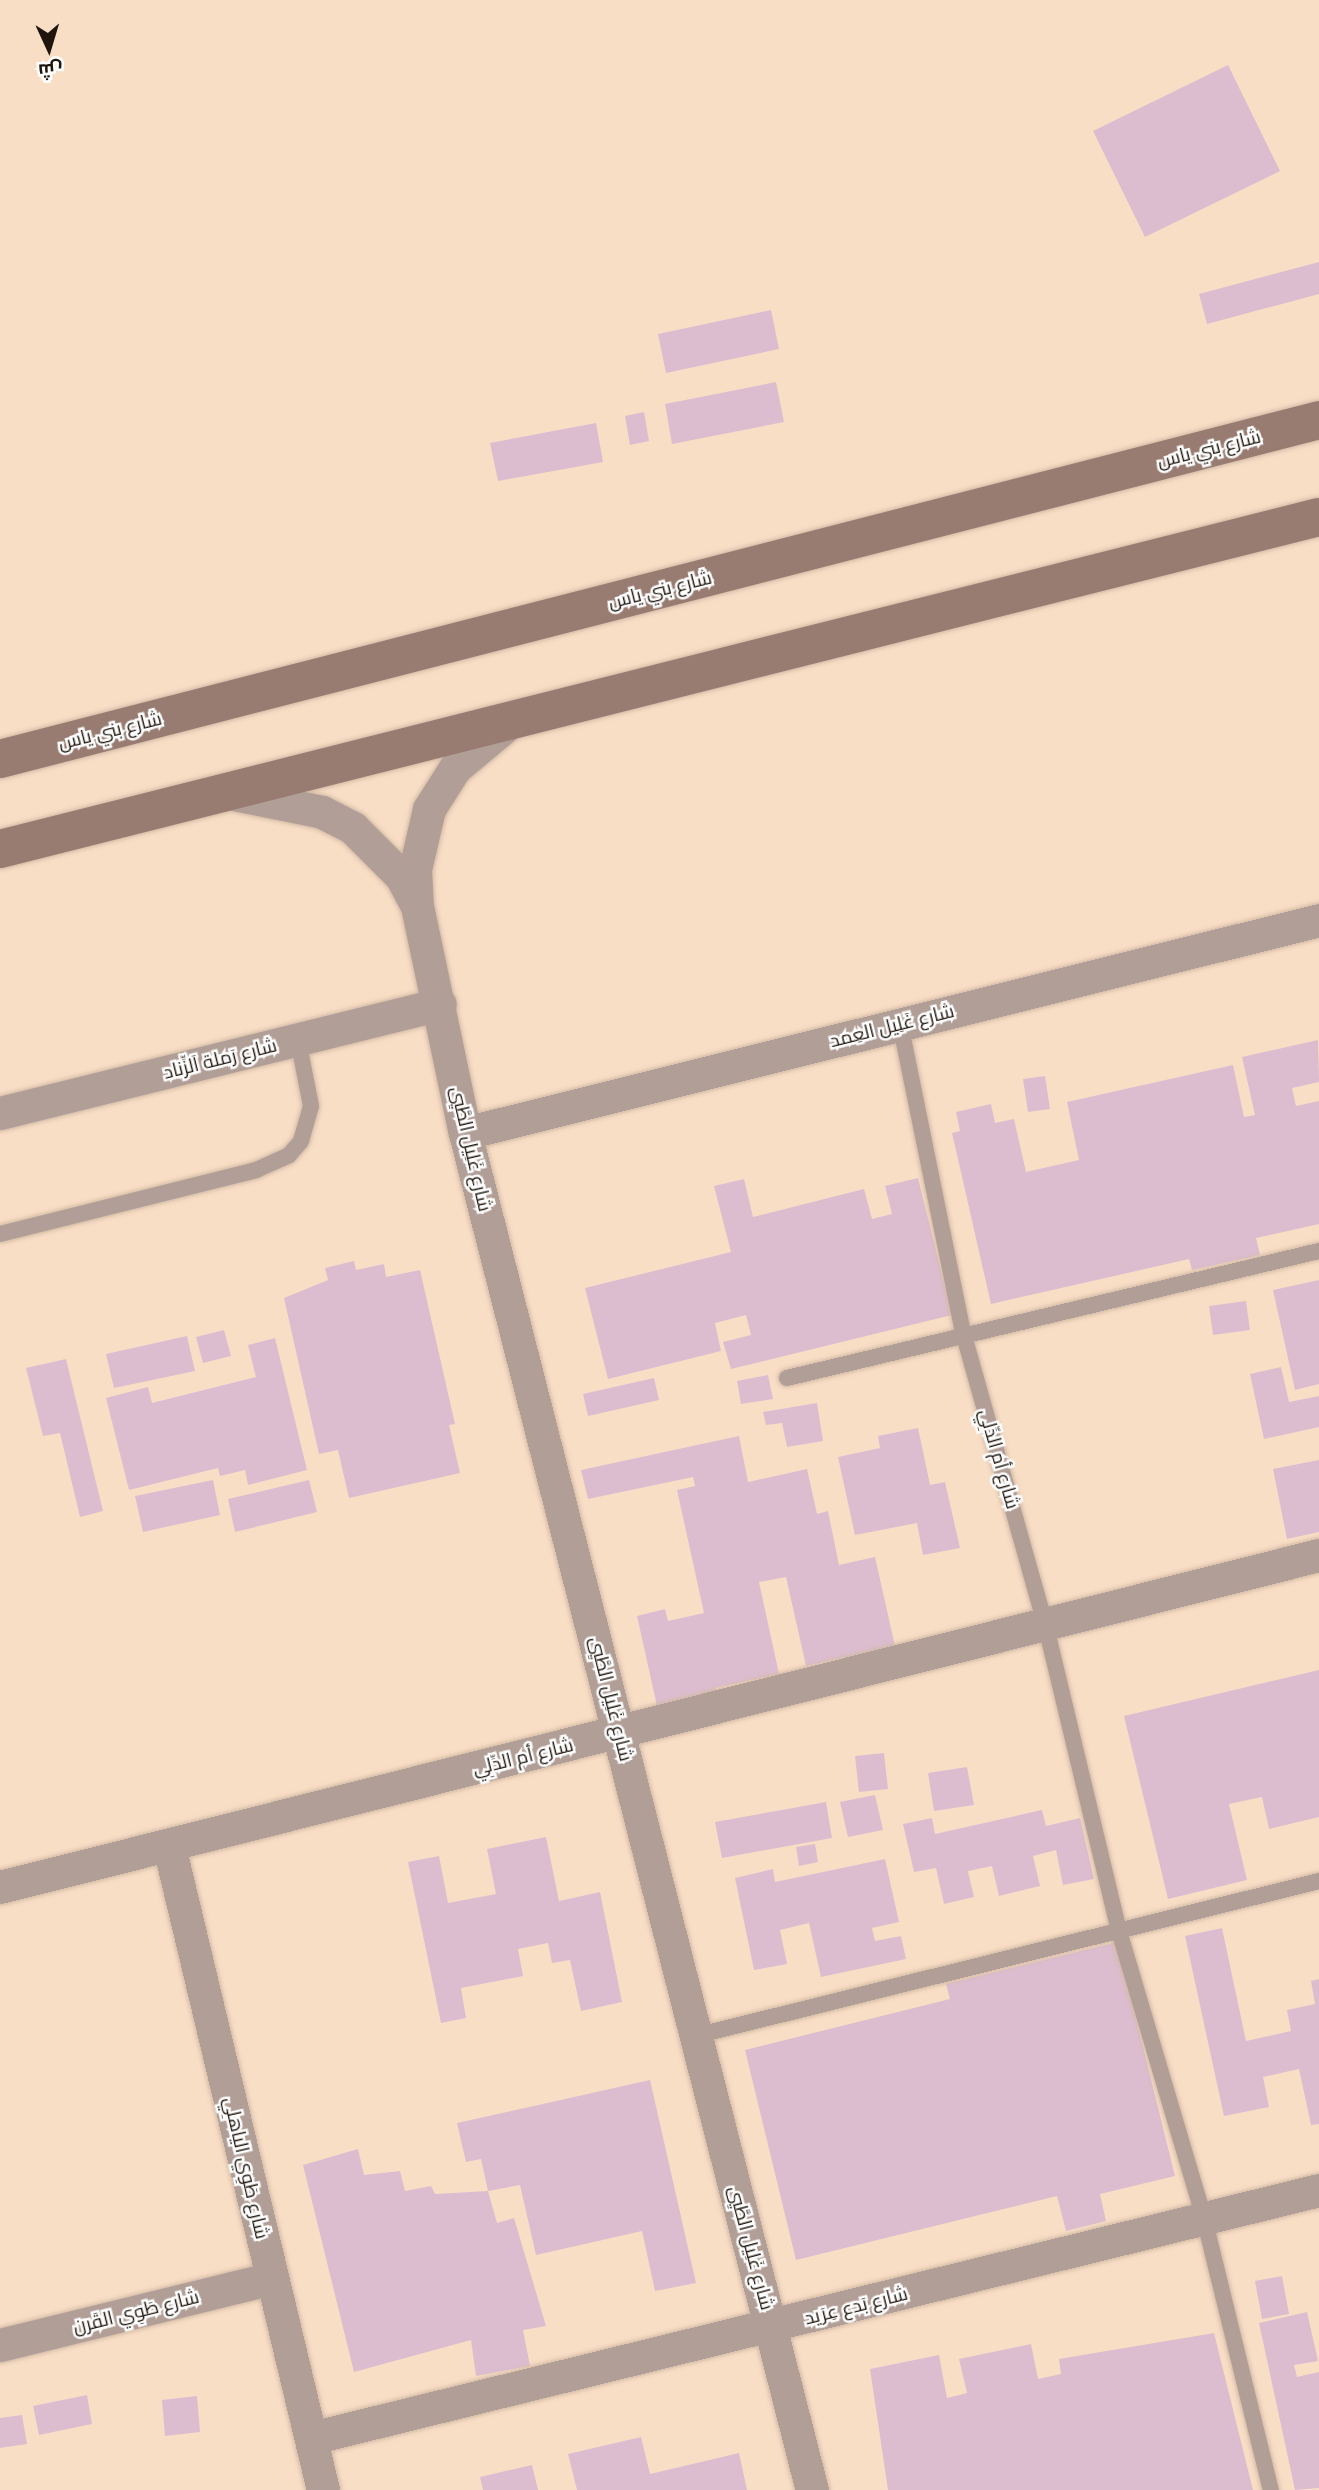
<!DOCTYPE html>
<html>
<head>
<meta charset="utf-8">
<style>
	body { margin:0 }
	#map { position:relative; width:1319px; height:2490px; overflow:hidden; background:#f9dec6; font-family:Figtree,Cairo,sans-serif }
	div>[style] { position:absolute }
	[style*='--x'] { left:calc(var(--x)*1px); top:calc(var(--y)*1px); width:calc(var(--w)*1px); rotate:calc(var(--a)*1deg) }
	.building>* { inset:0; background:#dcbdd0 }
	.roads { filter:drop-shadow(0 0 2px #d2baa5) drop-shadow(0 0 2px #d2baa5) }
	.lane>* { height:16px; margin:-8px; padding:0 8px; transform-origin:8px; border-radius:8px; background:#b19e97 }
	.street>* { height:33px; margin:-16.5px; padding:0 16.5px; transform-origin:16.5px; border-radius:16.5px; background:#b19e97 }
	.secondary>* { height:38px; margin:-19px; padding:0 19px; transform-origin:19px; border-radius:19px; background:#987c72 }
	span { translate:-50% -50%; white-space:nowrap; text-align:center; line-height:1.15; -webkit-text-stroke:5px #fff; paint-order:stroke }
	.street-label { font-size:19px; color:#1e150d }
	.north { position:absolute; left:14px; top:14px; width:70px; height:70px; -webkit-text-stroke:5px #fff; paint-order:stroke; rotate:176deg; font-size:19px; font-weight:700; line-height:28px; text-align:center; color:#1e150d }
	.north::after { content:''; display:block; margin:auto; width:24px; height:32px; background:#1e150d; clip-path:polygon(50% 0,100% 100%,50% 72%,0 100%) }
</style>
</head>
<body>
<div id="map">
	<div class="building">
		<i style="clip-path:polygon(1228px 65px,1280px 171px,1145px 237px,1093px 131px)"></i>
		<i style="clip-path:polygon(1319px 262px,1319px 294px,1207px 324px,1199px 294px)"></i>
		<i style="clip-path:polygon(771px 310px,779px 349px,666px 373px,658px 334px)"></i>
		<i style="clip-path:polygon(776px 382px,784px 422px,672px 444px,665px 404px)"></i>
		<i style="clip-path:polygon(644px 412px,649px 441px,630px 445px,625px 416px)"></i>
		<i style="clip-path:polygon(596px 423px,603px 462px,498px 481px,490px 443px)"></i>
		<i style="clip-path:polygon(1318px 1040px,1319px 1082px,1292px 1088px,1296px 1106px,1319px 1101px,1319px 1224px,1256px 1238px,1260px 1255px,1192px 1270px,1189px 1259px,991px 1304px,952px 1133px,960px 1131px,956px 1112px,991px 1104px,995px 1123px,1014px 1119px,1026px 1172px,1079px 1160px,1067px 1102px,1233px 1065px,1244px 1117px,1255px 1115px,1242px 1057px)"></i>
		<i style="clip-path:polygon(1045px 1076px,1050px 1109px,1028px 1112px,1023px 1079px)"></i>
		<i style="clip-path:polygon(918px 1178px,952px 1315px,731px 1369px,723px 1342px,751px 1335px,746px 1315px,715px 1323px,721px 1351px,608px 1379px,585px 1288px,731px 1252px,714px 1186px,744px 1179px,753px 1217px,864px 1189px,872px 1219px,892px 1214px,885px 1186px)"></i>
		<i style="clip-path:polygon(354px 1261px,356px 1270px,384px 1264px,386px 1277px,420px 1270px,455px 1424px,449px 1425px,460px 1473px,349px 1498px,338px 1450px,319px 1454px,284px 1298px,328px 1280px,325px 1268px)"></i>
		<i style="clip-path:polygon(1319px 1280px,1319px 1384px,1295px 1390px,1273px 1290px)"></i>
		<i style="clip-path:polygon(1246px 1301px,1250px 1330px,1213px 1335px,1209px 1306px)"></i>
		<i style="clip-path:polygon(224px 1330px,231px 1356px,203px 1363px,196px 1337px)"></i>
		<i style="clip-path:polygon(187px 1336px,195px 1371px,114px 1388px,106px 1354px)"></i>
		<i style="clip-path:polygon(275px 1338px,307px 1470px,248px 1485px,245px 1470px,220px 1476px,218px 1468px,129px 1490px,106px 1398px,148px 1387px,152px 1403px,256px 1377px,248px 1345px)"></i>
		<i style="clip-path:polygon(66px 1359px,103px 1511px,80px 1517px,60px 1433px,43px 1436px,26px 1368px)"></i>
		<i style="clip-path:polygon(1281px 1367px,1289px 1402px,1319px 1396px,1319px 1427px,1264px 1439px,1250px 1374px)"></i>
		<i style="clip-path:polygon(768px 1375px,773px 1399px,741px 1404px,737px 1381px)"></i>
		<i style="clip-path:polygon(654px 1378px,659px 1400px,588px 1416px,583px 1394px)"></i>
		<i style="clip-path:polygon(817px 1403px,823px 1441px,787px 1447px,782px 1423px,766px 1425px,763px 1412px)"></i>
		<i style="clip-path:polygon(918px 1428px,930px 1485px,945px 1482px,960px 1548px,923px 1555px,917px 1523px,855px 1535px,838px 1457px,880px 1448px,878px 1436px)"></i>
		<i style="clip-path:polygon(739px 1436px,748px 1482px,807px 1469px,817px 1514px,828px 1511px,839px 1565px,875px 1557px,895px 1646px,806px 1666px,786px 1577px,759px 1582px,779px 1674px,715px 1688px,718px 1701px,659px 1715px,637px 1616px,665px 1609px,668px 1621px,704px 1613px,677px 1490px,695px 1486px,693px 1477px,588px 1499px,581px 1470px)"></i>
		<i style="clip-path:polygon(1319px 1460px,1319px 1532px,1287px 1539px,1273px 1469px)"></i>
		<i style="clip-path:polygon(213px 1480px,220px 1515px,143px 1532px,135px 1496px)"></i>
		<i style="clip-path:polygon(309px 1480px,317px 1512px,235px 1532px,228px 1499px)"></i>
		<i style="clip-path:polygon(1319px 1670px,1319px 1817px,1269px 1829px,1262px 1797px,1229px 1804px,1247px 1880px,1168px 1899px,1124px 1716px)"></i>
		<i style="clip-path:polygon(884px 1753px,888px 1789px,859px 1792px,855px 1756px)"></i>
		<i style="clip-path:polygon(967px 1767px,974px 1805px,934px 1811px,928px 1773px)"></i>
		<i style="clip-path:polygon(875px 1795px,883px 1830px,848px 1837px,840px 1802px)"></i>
		<i style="clip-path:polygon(826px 1802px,832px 1838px,722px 1858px,715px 1822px)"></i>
		<i style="clip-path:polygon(1042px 1810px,1046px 1826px,1080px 1818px,1094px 1879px,1063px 1885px,1056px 1850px,1033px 1856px,1040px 1886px,999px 1896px,992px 1866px,968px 1871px,974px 1897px,944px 1904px,936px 1868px,914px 1872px,903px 1824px,932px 1818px,935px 1834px)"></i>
		<i style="clip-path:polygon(546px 1837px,559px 1901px,600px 1892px,622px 2002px,581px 2011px,570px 1960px,552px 1963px,548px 1943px,518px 1949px,523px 1976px,461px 1988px,466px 2018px,441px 2023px,408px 1862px,439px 1856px,448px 1903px,496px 1894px,487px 1849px)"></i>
		<i style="clip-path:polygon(815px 1844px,818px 1862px,799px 1866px,796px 1847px)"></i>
		<i style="clip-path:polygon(885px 1859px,899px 1922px,872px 1928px,875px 1941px,901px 1936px,906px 1959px,821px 1977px,809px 1923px,780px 1930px,787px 1964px,754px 1970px,735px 1878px,773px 1869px,775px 1882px)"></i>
		<i style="clip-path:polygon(1222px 1928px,1246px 2041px,1291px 2031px,1287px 2010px,1315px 2004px,1311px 1981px,1319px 1979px,1319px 2124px,1311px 2125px,1299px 2069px,1263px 2077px,1269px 2107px,1224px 2116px,1185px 1936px)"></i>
		<i style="clip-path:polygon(1117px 1942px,1175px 2176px,1100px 2194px,1106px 2221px,1066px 2231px,1057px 2196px,796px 2260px,745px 2050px,950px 1999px,946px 1984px)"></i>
		<i style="clip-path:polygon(650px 2080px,696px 2283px,655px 2291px,642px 2231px,536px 2255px,520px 2185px,488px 2191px,481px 2159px,466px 2162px,457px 2123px)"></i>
		<i style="clip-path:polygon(358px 2149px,364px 2175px,400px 2171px,405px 2191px,431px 2186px,435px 2194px,488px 2191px,497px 2223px,514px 2218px,546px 2326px,523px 2330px,530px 2366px,476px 2376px,471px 2340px,354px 2372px,303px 2165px)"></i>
		<i style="clip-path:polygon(1282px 2276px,1289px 2314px,1262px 2319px,1255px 2281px)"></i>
		<i style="clip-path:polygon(1307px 2312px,1318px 2361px,1294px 2365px,1297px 2377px,1319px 2372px,1319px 2488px,1295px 2490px,1259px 2323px)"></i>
		<i style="clip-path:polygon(1214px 2333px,1253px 2490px,888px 2490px,870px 2369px,939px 2355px,947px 2398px,967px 2393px,959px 2359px,1031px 2344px,1038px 2379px,1061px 2374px,1059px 2359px)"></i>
		<i style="clip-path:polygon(87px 2395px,92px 2424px,39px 2435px,33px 2406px)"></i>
		<i style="clip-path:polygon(197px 2396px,200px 2432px,165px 2436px,162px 2400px)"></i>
		<i style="clip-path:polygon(22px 2415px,27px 2444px,0 2448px,0 2418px)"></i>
		<i style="clip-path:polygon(641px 2437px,650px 2474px,739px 2453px,747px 2490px,577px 2490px,568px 2454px)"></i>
		<i style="clip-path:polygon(532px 2465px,538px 2490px,483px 2490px,480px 2477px)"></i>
	</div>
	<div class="roads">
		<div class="lane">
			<i style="--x:900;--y:1023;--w:315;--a:78.5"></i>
			<i style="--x:963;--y:1332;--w:306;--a:74.3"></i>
			<i style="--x:1046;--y:1627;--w:313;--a:76.5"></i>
			<i style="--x:1119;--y:1931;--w:299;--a:73.5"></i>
			<i style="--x:1204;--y:2218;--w:280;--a:76.2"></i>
			<i style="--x:0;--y:1234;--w:264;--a:-14"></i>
			<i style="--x:256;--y:1170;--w:36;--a:-24"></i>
			<i style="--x:289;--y:1155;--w:18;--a:-49"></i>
			<i style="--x:301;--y:1141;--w:36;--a:-74"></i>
			<i style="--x:311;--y:1106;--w:67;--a:-101.1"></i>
			<i style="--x:787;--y:1378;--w:547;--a:-13.43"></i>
			<i style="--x:695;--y:2036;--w:643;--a:-13.95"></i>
		</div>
		<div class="street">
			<i style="--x:510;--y:722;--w:72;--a:140.1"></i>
			<i style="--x:455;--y:768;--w:49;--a:122.4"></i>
			<i style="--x:429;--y:809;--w:62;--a:103.1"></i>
			<i style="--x:415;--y:869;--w:37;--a:87"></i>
			<i style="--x:417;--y:906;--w:232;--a:78.1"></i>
			<i style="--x:465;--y:1133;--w:1401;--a:75.66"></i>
			<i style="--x:229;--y:793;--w:95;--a:11.5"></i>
			<i style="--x:322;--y:812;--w:35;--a:27"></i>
			<i style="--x:353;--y:828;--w:68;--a:45"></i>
			<i style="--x:401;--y:876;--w:32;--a:62"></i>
			<i style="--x:0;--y:1113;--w:453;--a:-13.9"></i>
			<i style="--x:465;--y:1133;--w:880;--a:-14"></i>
			<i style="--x:169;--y:1846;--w:662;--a:76.55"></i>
			<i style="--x:0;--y:1887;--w:1360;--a:-14.13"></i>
			<i style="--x:0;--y:2345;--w:280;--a:-13.8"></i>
			<i style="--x:311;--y:2438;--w:1038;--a:-13.82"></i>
		</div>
		<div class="secondary">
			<i style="--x:0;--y:759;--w:1362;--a:-14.41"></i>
			<i style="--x:0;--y:849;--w:1360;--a:-14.13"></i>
		</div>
	</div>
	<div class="street-label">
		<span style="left:1209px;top:449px;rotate:-14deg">شارع بني ياس</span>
		<span style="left:660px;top:590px;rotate:-14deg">شارع بني ياس</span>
		<span style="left:110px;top:731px;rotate:-14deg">شارع بني ياس</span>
		<span style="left:892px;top:1026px;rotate:-14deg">شارع غَلِيل العِمد</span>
		<span style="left:220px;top:1059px;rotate:-14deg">شارع رَملة اَلزِّناد</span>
		<span style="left:471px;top:1149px;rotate:77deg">شارع غَلِيل الطَّيِي</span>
		<span style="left:999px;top:1459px;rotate:74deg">شارع أم الدِّلِي</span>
		<span style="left:611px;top:1699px;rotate:76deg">شارع غَلِيل الطَّيِي</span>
		<span style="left:523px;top:1757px;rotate:-14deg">شارع أم الدِّلِي</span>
		<span style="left:246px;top:2168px;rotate:77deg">شارع طَوِي الياهلِي</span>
		<span style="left:751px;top:2248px;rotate:75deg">شارع غَلِيل الطَّيِي</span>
		<span style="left:856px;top:2306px;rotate:-14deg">شارع بَدع عِرَيد</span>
		<span style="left:136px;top:2312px;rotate:-14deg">شارع طَوِي القَرن</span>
	</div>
	<div class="north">ش</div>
</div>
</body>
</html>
